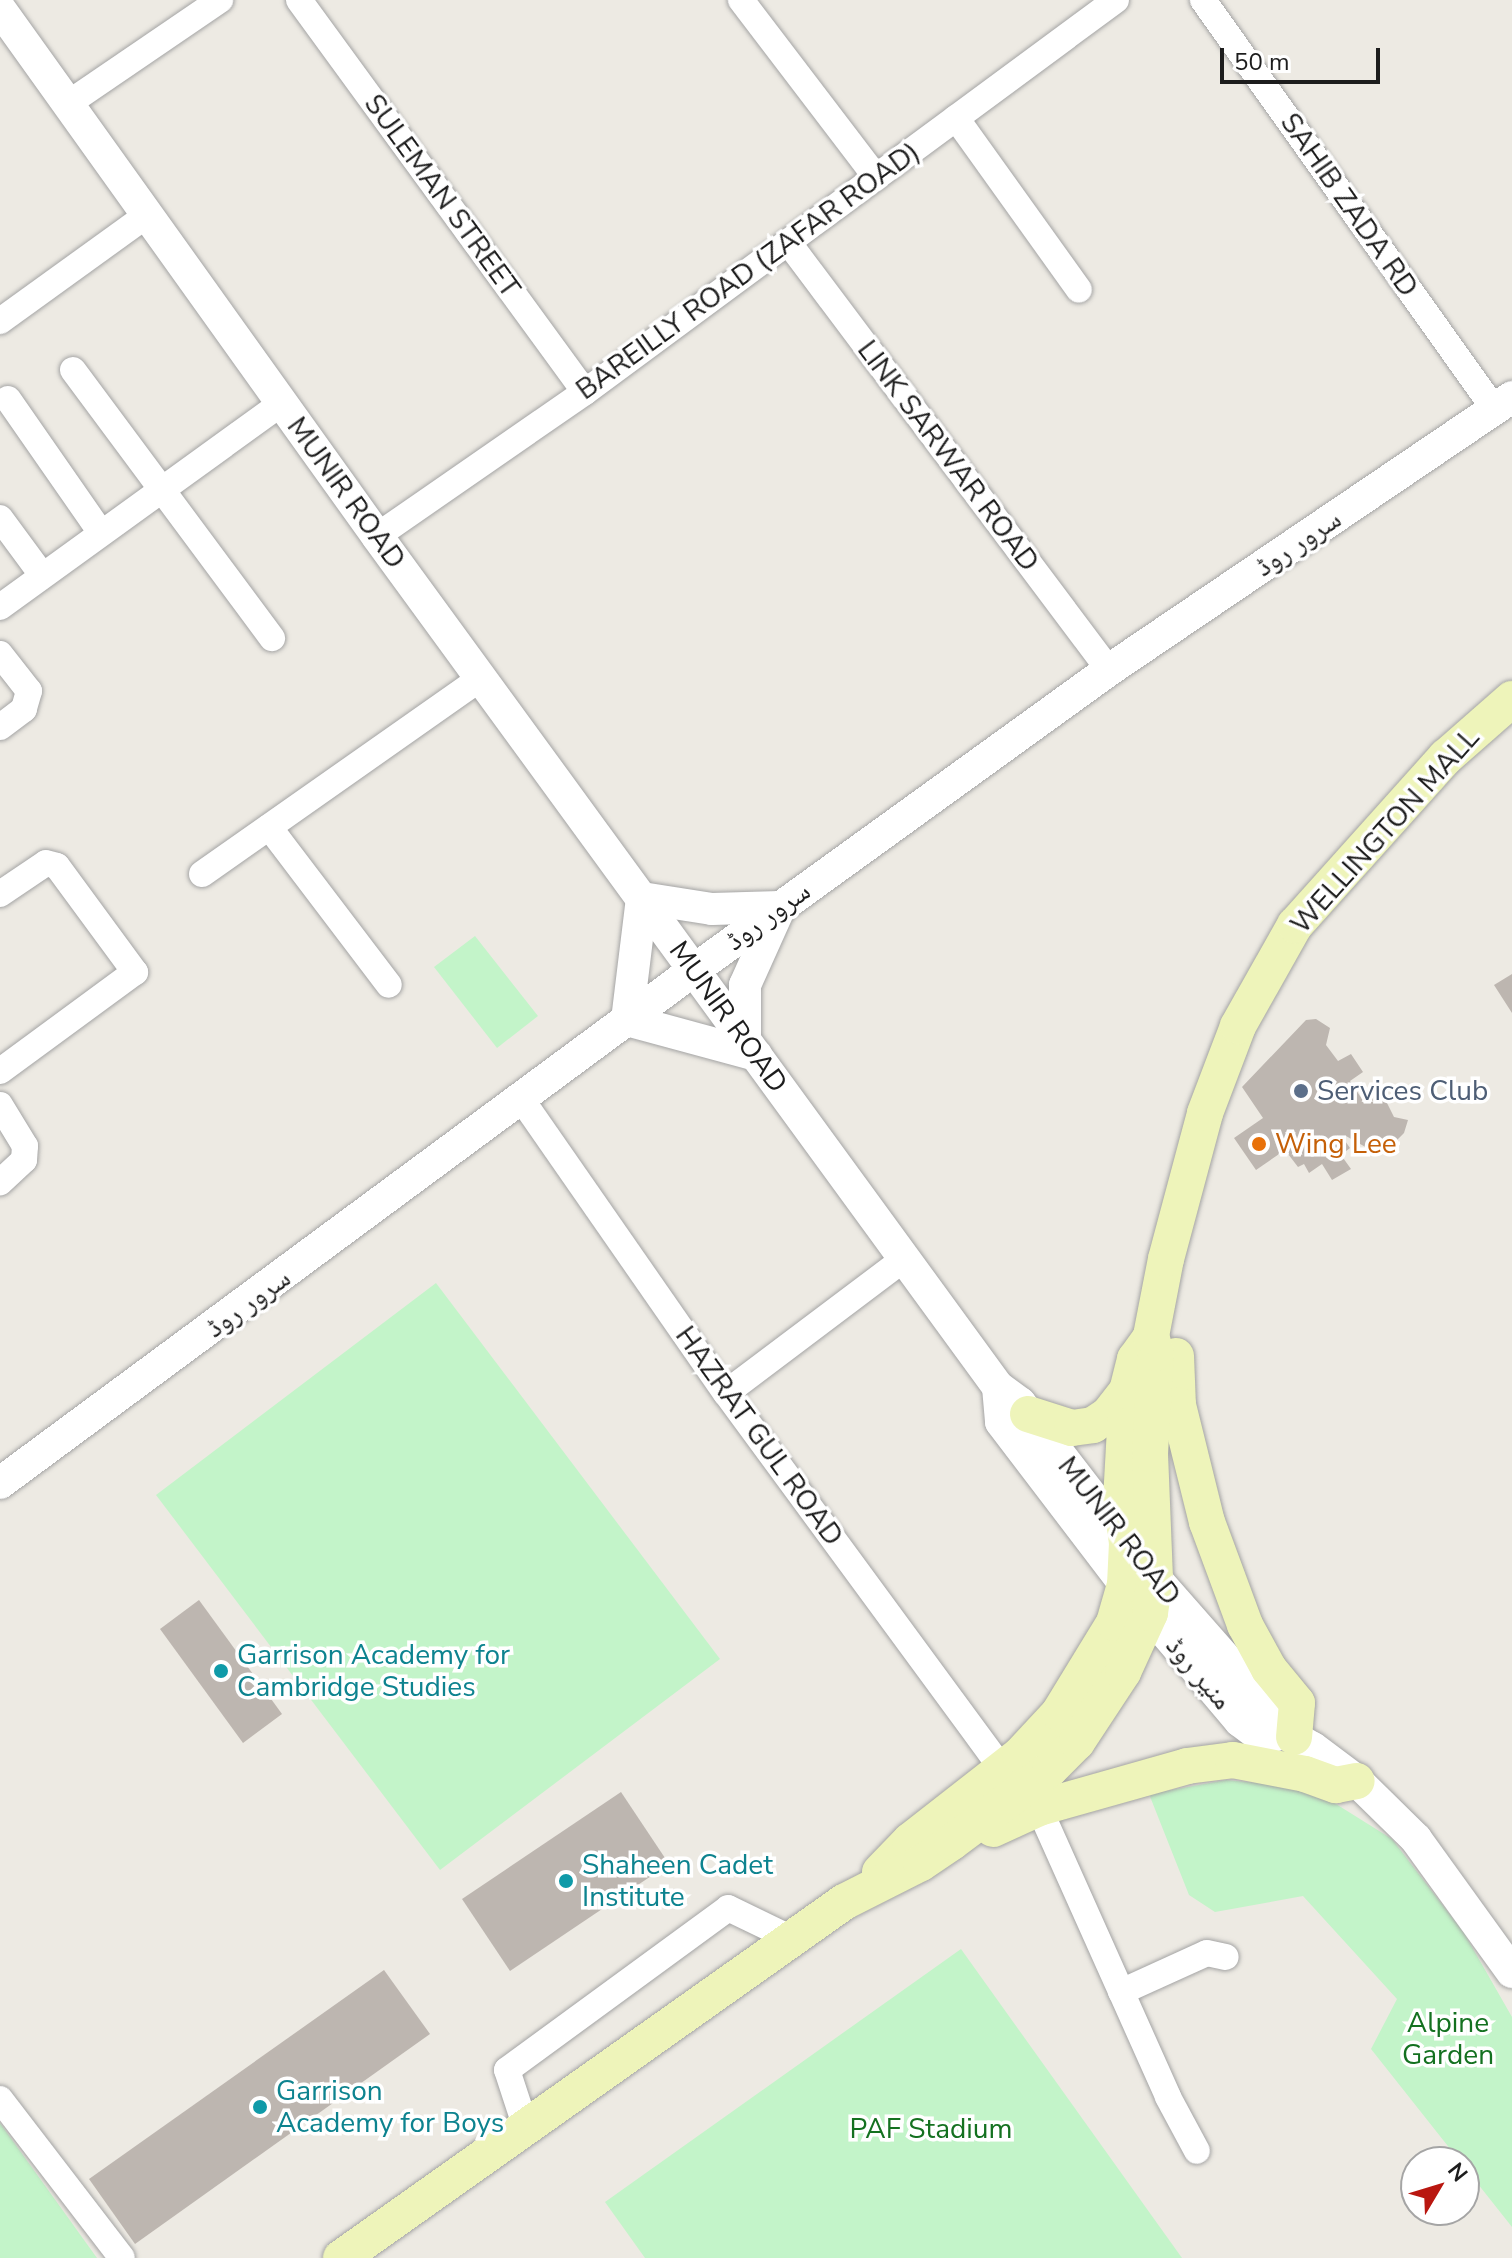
<!DOCTYPE html>
<html>
<head>
<meta charset="utf-8">
<style>
	body { margin:0 }
	#map { position:relative; width:1512px; height:2258px; overflow:hidden; background:#edeae3; font-family:"Nunito Sans","Noto Naskh Arabic",sans-serif }
	div>[style] { position:absolute }
	[style*='--x'] { left:calc(var(--x)*1px); top:calc(var(--y)*1px); width:calc(var(--w)*1px); rotate:calc(var(--a)*1deg) }
	.park>* { inset:0; background:#c3f4c9 }
	.building>* { inset:0; background:#bdb6b0 }
	.roads { filter:drop-shadow(0 0 2px #a4a4a4) drop-shadow(0 0 2px #a4a4a4) }
	.minor>* { height:26px; margin:-13px; padding:0 13px; transform-origin:13px; border-radius:13px; background:#fff }
	.tertiary>* { height:32px; margin:-16px; padding:0 16px; transform-origin:16px; border-radius:16px; background:#fff }
	.secondary>* { height:36px; margin:-18px; padding:0 18px; transform-origin:18px; border-radius:18px; background:#eef4ba }
	.dots>* { width:22px; height:22px; translate:-50% -50%; box-sizing:border-box; border:4px solid #fff; border-radius:50% }
	span { translate:-50% -50%; white-space:nowrap; text-align:center; line-height:1.15; -webkit-text-stroke:7px #fff; paint-order:stroke }
	.street-label { font-size:28px; color:#1d1d1d }
	.service-label { font-size:28px; color:#4e5e75 }
	.left { translate:0 -50%; text-align:left }
	.food-label { font-size:28px; color:#c56008 }
	.culture-label { font-size:28px; color:#0d838f }
	.park-label { font-size:28px; color:#147120 }
	.north { position:absolute; left:1400px; top:2146px; width:80px; height:80px; box-sizing:border-box; background:#fff; border:2px solid #a5a5a5; border-radius:50%; rotate:52deg; font-size:22px; font-weight:700; line-height:32px; text-align:center; color:#1d1d1d }
	.north::after { content:''; display:block; margin:auto; width:28px; height:36px; background:#b91710; clip-path:polygon(50% 0,100% 100%,50% 72%,0 100%) }
	.scale { position:absolute; left:1220px; top:48px; width:160px; height:36px; box-sizing:border-box; border:4px solid #1d1d1d; border-top:0; padding-left:10px; font-size:24px; line-height:28px; white-space:nowrap; color:#1d1d1d; -webkit-text-stroke:6px #fff; paint-order:stroke }
</style>
</head>
<body>
<div id="map">
	<div class="park">
		<i style="clip-path:polygon(475px 936px,538px 1016px,497px 1048px,434px 967px)"></i>
		<i style="clip-path:polygon(436px 1283px,720px 1659px,440px 1870px,156px 1495px)"></i>
		<i style="clip-path:polygon(1226px 1780px,1281px 1785px,1328px 1799px,1392px 1839px,1464px 1933px,1512px 2017px,1512px 2227px,1371px 2049px,1397px 1999px,1303px 1896px,1215px 1912px,1189px 1895px,1149px 1794px)"></i>
		<i style="clip-path:polygon(961px 1949px,1182px 2258px,645px 2258px,605px 2202px)"></i>
		<i style="clip-path:polygon(0 2123px,97px 2258px,0 2258px)"></i>
	</div>
	<div class="building">
		<i style="clip-path:polygon(1512px 974px,1512px 1013px,1494px 985px)"></i>
		<i style="clip-path:polygon(1316px 1019px,1330px 1028px,1326px 1045px,1338px 1061px,1351px 1054px,1363px 1072px,1350px 1081px,1362px 1099px,1372px 1095px,1385px 1099px,1394px 1117px,1408px 1120px,1404px 1133px,1390px 1147px,1369px 1149px,1346px 1136px,1343px 1138px,1350px 1148px,1341px 1155px,1351px 1169px,1332px 1180px,1322px 1164px,1309px 1173px,1304px 1164px,1298px 1167px,1285px 1150px,1256px 1170px,1234px 1138px,1263px 1118px,1242px 1087px,1306px 1020px)"></i>
		<i style="clip-path:polygon(199px 1600px,282px 1714px,243px 1743px,160px 1629px)"></i>
		<i style="clip-path:polygon(621px 1792px,669px 1864px,510px 1971px,462px 1899px)"></i>
		<i style="clip-path:polygon(384px 1970px,430px 2034px,135px 2244px,89px 2179px)"></i>
	</div>
	<div class="roads">
		<div class="minor">
			<i style="--x:299;--y:0;--w:485;--a:53.9"></i>
			<i style="--x:741;--y:0;--w:223;--a:52.7"></i>
			<i style="--x:1203;--y:0;--w:503;--a:54.54"></i>
			<i style="--x:69;--y:103;--w:183;--a:-34.3"></i>
			<i style="--x:956;--y:118;--w:211;--a:54.4"></i>
			<i style="--x:788;--y:242;--w:535;--a:53.13"></i>
			<i style="--x:0;--y:321;--w:181;--a:-35.8"></i>
			<i style="--x:73;--y:370;--w:334;--a:53.4"></i>
			<i style="--x:8;--y:399;--w:163;--a:55.2"></i>
			<i style="--x:0;--y:518;--w:71;--a:53.6"></i>
			<i style="--x:377;--y:536;--w:253;--a:-34.7"></i>
			<i style="--x:585;--y:392;--w:660;--a:-36.44"></i>
			<i style="--x:0;--y:607;--w:348;--a:-35.9"></i>
			<i style="--x:0;--y:654;--w:47;--a:51.9"></i>
			<i style="--x:29;--y:691;--w:19;--a:106"></i>
			<i style="--x:24;--y:709;--w:30;--a:143"></i>
			<i style="--x:269;--y:827;--w:198;--a:52.8"></i>
			<i style="--x:202;--y:874;--w:342;--a:-35.1"></i>
			<i style="--x:0;--y:894;--w:55;--a:-34"></i>
			<i style="--x:46;--y:863;--w:11;--a:15"></i>
			<i style="--x:57;--y:866;--w:132;--a:53.7"></i>
			<i style="--x:135;--y:972;--w:167;--a:143.7"></i>
			<i style="--x:522;--y:1100;--w:357;--a:55.2"></i>
			<i style="--x:726;--y:1393;--w:465;--a:53.7"></i>
			<i style="--x:0;--y:1105;--w:48;--a:58.6"></i>
			<i style="--x:25;--y:1146;--w:14;--a:94"></i>
			<i style="--x:24;--y:1160;--w:33;--a:137"></i>
			<i style="--x:726;--y:1393;--w:223;--a:-37"></i>
			<i style="--x:1039;--y:1808;--w:316;--a:65.9"></i>
			<i style="--x:1168;--y:2097;--w:61;--a:61.8"></i>
			<i style="--x:1121;--y:1992;--w:94;--a:-24.4"></i>
			<i style="--x:1207;--y:1953;--w:19;--a:12"></i>
			<i style="--x:0;--y:2099;--w:200;--a:52.5"></i>
			<i style="--x:526;--y:2128;--w:61;--a:-108.1"></i>
			<i style="--x:507;--y:2070;--w:274;--a:-36.2"></i>
			<i style="--x:728;--y:1908;--w:71;--a:25.8"></i>
		</div>
		<div class="tertiary">
			<i style="--x:0;--y:9;--w:648;--a:54.42"></i>
			<i style="--x:377;--y:536;--w:1053;--a:53.88"></i>
			<i style="--x:998;--y:1387;--w:27;--a:36"></i>
			<i style="--x:1020;--y:1403;--w:221;--a:52.4"></i>
			<i style="--x:1155;--y:1578;--w:174;--a:48.7"></i>
			<i style="--x:1270;--y:1709;--w:27;--a:57"></i>
			<i style="--x:1285;--y:1732;--w:32;--a:30"></i>
			<i style="--x:1313;--y:1748;--w:55;--a:36.9"></i>
			<i style="--x:1357;--y:1781;--w:83;--a:44.5"></i>
			<i style="--x:1416;--y:1839;--w:164;--a:54.2"></i>
			<i style="--x:745;--y:1041;--w:56;--a:-90"></i>
			<i style="--x:745;--y:985;--w:85;--a:-65.8"></i>
			<i style="--x:780;--y:907;--w:68;--a:178.3"></i>
			<i style="--x:712;--y:909;--w:71;--a:-171.1"></i>
			<i style="--x:642;--y:898;--w:123;--a:97"></i>
			<i style="--x:627;--y:1020;--w:134;--a:15.2"></i>
			<i style="--x:998;--y:1387;--w:35;--a:85"></i>
			<i style="--x:1001;--y:1422;--w:205;--a:52.7"></i>
			<i style="--x:1125;--y:1585;--w:178;--a:49.8"></i>
			<i style="--x:1240;--y:1721;--w:30;--a:37"></i>
			<i style="--x:1264;--y:1739;--w:22;--a:-18"></i>
			<i style="--x:0;--y:1483;--w:863;--a:-36.47"></i>
			<i style="--x:694;--y:970;--w:512;--a:-35.86"></i>
			<i style="--x:1109;--y:670;--w:487;--a:-34.1"></i>
		</div>
		<div class="secondary">
			<i style="--x:1176;--y:1356;--w:49;--a:87.7"></i>
			<i style="--x:1178;--y:1405;--w:121;--a:76.1"></i>
			<i style="--x:1207;--y:1522;--w:110;--a:69.7"></i>
			<i style="--x:1245;--y:1625;--w:50;--a:61.4"></i>
			<i style="--x:1269;--y:1669;--w:44;--a:50.5"></i>
			<i style="--x:1297;--y:1703;--w:34;--a:95"></i>
			<i style="--x:1028;--y:1414;--w:46;--a:17.7"></i>
			<i style="--x:1072;--y:1428;--w:21;--a:-8"></i>
			<i style="--x:1093;--y:1425;--w:18;--a:-34"></i>
			<i style="--x:1108;--y:1415;--w:31;--a:-52"></i>
			<i style="--x:993;--y:1829;--w:51;--a:-24.5"></i>
			<i style="--x:1039;--y:1808;--w:154;--a:-15.8"></i>
			<i style="--x:1187;--y:1766;--w:46;--a:-7.4"></i>
			<i style="--x:1233;--y:1760;--w:73;--a:11"></i>
			<i style="--x:1305;--y:1774;--w:33;--a:20"></i>
			<i style="--x:1336;--y:1785;--w:21;--a:-11"></i>
			<i style="--x:880;--y:1872;--w:43;--a:-45.9"></i>
			<i style="--x:910;--y:1841;--w:140;--a:-38"></i>
			<i style="--x:1020;--y:1755;--w:57;--a:-47.1"></i>
			<i style="--x:1059;--y:1713;--w:105;--a:-58.6"></i>
			<i style="--x:1114;--y:1623;--w:40;--a:-74"></i>
			<i style="--x:1125;--y:1585;--w:42;--a:-87.3"></i>
			<i style="--x:1127;--y:1543;--w:43;--a:-97.9"></i>
			<i style="--x:1121;--y:1500;--w:109;--a:-86.8"></i>
			<i style="--x:1127;--y:1391;--w:33;--a:-76"></i>
			<i style="--x:1135;--y:1359;--w:24;--a:-54"></i>
			<i style="--x:341;--y:2258;--w:616;--a:-35.29"></i>
			<i style="--x:844;--y:1902;--w:86;--a:-26.9"></i>
			<i style="--x:921;--y:1863;--w:37;--a:-34"></i>
			<i style="--x:952;--y:1842;--w:122;--a:-36.7"></i>
			<i style="--x:1050;--y:1769;--w:38;--a:-45"></i>
			<i style="--x:1077;--y:1742;--w:84;--a:-56.7"></i>
			<i style="--x:1123;--y:1672;--w:65;--a:-65.4"></i>
			<i style="--x:1150;--y:1613;--w:35;--a:-82"></i>
			<i style="--x:1155;--y:1578;--w:124;--a:-92.3"></i>
			<i style="--x:1150;--y:1454;--w:101;--a:-86.6"></i>
			<i style="--x:1156;--y:1353;--w:18;--a:-106"></i>
			<i style="--x:1151;--y:1336;--w:78;--a:-79"></i>
			<i style="--x:1166;--y:1259;--w:151;--a:-75"></i>
			<i style="--x:1205;--y:1113;--w:93;--a:-69.2"></i>
			<i style="--x:1238;--y:1026;--w:116;--a:-60.6"></i>
			<i style="--x:1295;--y:925;--w:226;--a:-48.1"></i>
			<i style="--x:1446;--y:757;--w:88;--a:-41.3"></i>
		</div>
	</div>
	<div class="dots">
		<i style="left:1301px;top:1091px;background:#5c6f8a"></i>
		<i style="left:1259px;top:1144px;background:#e8710a"></i>
		<i style="left:221px;top:1671px;background:#0f9aa8"></i>
		<i style="left:566px;top:1881px;background:#0f9aa8"></i>
		<i style="left:260px;top:2107px;background:#0f9aa8"></i>
	</div>
	<div class="street-label">
		<span style="left:442px;top:196px;rotate:54deg">SULEMAN STREET</span>
		<span style="left:1349px;top:205px;rotate:55deg">SAHIB ZADA RD</span>
		<span style="left:748px;top:271px;rotate:-36deg">BAREILLY ROAD (ZAFAR ROAD)</span>
		<span style="left:948px;top:456px;rotate:53deg">LINK SARWAR ROAD</span>
		<span style="left:346px;top:493px;rotate:54deg">MUNIR ROAD</span>
		<span style="left:1298px;top:543px;rotate:-34deg">سرور روڈ</span>
		<span style="left:1385px;top:831px;rotate:-48deg">WELLINGTON MALL</span>
		<span style="left:768px;top:916px;rotate:-36deg">سرور روڈ</span>
		<span style="left:728px;top:1017px;rotate:54deg">MUNIR ROAD</span>
		<span style="left:248px;top:1303px;rotate:-36deg">سرور روڈ</span>
		<span style="left:759px;top:1436px;rotate:54deg">HAZRAT GUL ROAD</span>
		<span style="left:1119px;top:1531px;rotate:52deg">MUNIR ROAD</span>
		<span style="left:1199px;top:1673px;rotate:50deg">منیر روڈ</span>
	</div>
	<div class="service-label">
		<span class="left" style="left:1317px;top:1091px">Services Club</span>
	</div>
	<div class="food-label">
		<span class="left" style="left:1275px;top:1144px">Wing Lee</span>
	</div>
	<div class="culture-label">
		<span class="left" style="left:237px;top:1671px">Garrison Academy for<br>Cambridge Studies</span>
		<span class="left" style="left:582px;top:1881px">Shaheen Cadet<br>Institute</span>
		<span class="left" style="left:276px;top:2107px">Garrison<br>Academy for Boys</span>
	</div>
	<div class="park-label">
		<span style="left:1448px;top:2039px">Alpine<br>Garden</span>
		<span style="left:931px;top:2129px">PAF Stadium</span>
	</div>
	<div class="north">N</div>
	<div class="scale">50 m</div>
</div>
</body>
</html>
